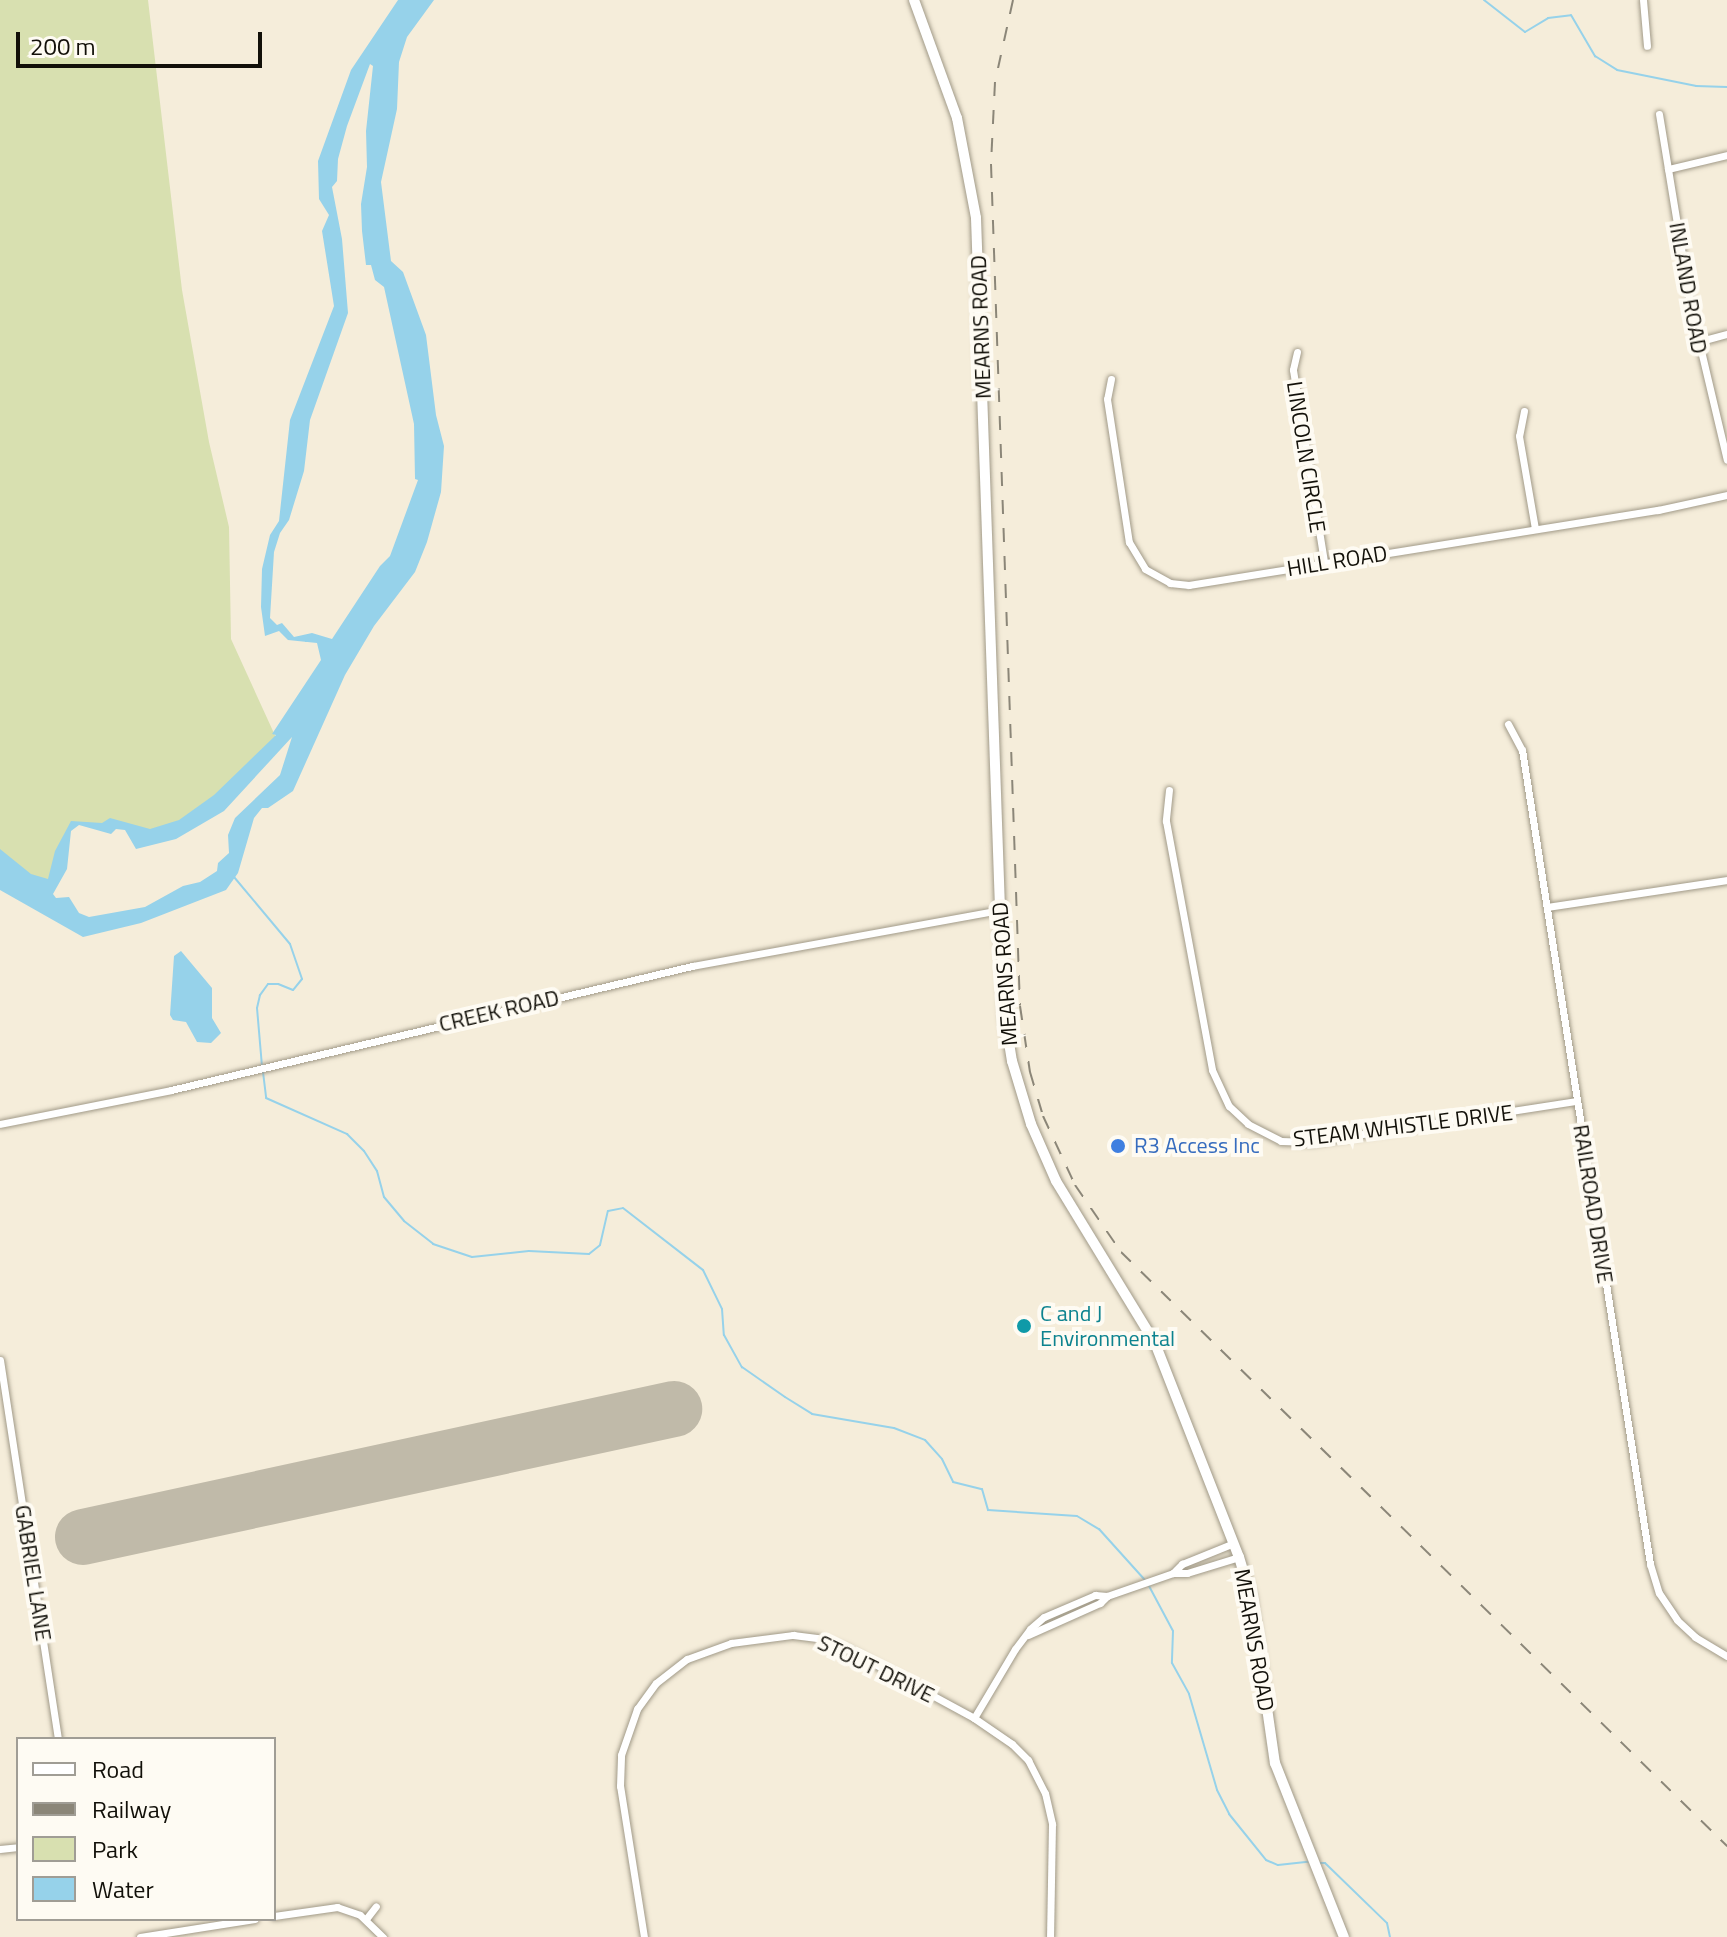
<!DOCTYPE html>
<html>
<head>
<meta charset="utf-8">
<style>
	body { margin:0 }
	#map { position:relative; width:1727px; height:1937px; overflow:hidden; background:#f5edda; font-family:"Titillium Web",sans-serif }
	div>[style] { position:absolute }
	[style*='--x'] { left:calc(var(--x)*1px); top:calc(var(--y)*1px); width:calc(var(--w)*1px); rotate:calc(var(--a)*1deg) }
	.green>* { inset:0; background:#d8e0b0 }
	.water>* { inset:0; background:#96d2ea }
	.stream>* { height:2px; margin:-1px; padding:0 1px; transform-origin:1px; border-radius:1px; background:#96d2ea }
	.runway>* { height:56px; margin:-28px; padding:0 28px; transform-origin:28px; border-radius:28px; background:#c0baa9 }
	.roads { filter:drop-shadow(0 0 2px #a19a88) drop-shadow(0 0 2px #a19a88) }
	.street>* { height:7px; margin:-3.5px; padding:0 3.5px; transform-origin:3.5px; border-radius:3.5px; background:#fff }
	.secondary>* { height:10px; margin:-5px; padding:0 5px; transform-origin:5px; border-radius:5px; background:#fff }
	.rail>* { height:2px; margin-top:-1px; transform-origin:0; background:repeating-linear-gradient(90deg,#8b8678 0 14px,transparent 0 28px) }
	.dots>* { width:22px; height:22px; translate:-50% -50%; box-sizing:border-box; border:4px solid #fefbf3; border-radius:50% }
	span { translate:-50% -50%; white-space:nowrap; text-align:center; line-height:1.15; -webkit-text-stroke:8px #fefbf3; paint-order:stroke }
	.street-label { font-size:22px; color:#121009 }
	.shop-label { font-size:22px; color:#366cbe }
	.left { translate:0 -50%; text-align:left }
	.culture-label { font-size:22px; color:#0d838f }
	.legend { position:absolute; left:16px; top:1737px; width:260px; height:184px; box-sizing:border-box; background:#fefbf3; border:2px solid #a09d95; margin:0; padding:10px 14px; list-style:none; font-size:24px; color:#121009 }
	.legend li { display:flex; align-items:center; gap:16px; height:40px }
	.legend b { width:40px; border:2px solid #a09d95 }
	.scale { position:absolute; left:16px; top:32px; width:246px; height:36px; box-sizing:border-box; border:4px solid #121009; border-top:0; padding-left:10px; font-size:24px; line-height:28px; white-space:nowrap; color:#121009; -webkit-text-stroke:6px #fefbf3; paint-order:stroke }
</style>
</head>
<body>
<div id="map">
	<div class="green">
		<i style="clip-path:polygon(0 0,148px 0,182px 290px,209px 442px,229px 527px,231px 639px,278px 742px,219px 802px,153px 835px,115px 825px,74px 823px,48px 883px,0 861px)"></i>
	</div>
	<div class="water">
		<i style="clip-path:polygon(evenodd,398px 0,434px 0,407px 37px,399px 62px,397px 109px,381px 182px,391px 261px,403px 272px,426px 335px,436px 415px,444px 446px,441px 492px,427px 542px,415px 572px,374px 626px,345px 675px,293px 791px,268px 808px,262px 808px,254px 818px,238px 873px,226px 890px,141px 923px,83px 937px,0 890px,0 849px,31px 874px,48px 879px,55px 851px,71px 821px,102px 823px,110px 818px,150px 829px,179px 820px,214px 795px,276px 735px,272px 734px,321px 660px,317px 643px,288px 640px,279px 631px,265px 636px,261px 607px,262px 569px,270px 535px,279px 521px,290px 420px,334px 306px,322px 231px,329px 215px,319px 199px,318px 161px,351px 70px,398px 0,370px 64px,373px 66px,366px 131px,367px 167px,361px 204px,362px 231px,366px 265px,371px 265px,375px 280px,384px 287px,414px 424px,415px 479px,418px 480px,390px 556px,380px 566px,332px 639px,312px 633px,294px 637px,282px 623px,277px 625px,270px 618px,274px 552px,280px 533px,289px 520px,304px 471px,310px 420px,348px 313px,342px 239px,332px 187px,337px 181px,338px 159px,347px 126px,370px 64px,398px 0,292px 737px,280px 775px,235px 818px,228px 835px,229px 853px,218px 863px,217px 871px,200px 882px,183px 886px,145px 907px,89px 917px,79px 913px,69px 897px,56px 898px,53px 894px,67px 869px,71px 831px,79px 825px,111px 834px,116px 829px,125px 830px,136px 849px,176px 839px,224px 811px,292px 737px)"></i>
		<i style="clip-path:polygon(181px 951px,212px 988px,212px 1018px,221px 1033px,211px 1043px,197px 1042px,186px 1022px,173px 1020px,170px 1015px,174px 956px)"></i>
	</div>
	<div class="stream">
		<i style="--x:1484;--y:0;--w:52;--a:38"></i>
		<i style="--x:1525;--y:32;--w:27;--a:-31"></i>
		<i style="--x:1548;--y:18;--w:23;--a:-7"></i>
		<i style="--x:1571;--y:15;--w:48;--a:59.7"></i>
		<i style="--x:1595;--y:56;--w:26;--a:32"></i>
		<i style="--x:1617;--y:70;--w:81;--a:11.4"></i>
		<i style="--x:1696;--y:86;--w:31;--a:2"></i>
		<i style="--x:234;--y:877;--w:87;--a:50.1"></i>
		<i style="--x:290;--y:944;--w:37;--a:71"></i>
		<i style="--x:302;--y:979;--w:14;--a:129"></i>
		<i style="--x:293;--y:990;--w:16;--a:-158"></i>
		<i style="--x:278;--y:984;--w:10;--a:180"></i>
		<i style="--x:268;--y:984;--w:14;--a:126"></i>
		<i style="--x:260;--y:995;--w:13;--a:103"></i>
		<i style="--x:257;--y:1008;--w:58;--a:85.1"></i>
		<i style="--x:263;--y:1072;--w:26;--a:83"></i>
		<i style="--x:266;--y:1098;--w:89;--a:24"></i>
		<i style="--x:347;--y:1134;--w:24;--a:45"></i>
		<i style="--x:364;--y:1151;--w:24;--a:57"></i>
		<i style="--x:377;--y:1171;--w:27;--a:75"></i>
		<i style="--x:384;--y:1197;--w:31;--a:50"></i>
		<i style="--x:404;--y:1221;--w:37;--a:38"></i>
		<i style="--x:433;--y:1244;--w:41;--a:18.4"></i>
		<i style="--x:472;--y:1257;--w:57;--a:-6"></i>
		<i style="--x:529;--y:1251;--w:60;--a:2.9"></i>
		<i style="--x:589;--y:1254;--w:14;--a:-39"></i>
		<i style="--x:600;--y:1245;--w:35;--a:-77"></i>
		<i style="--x:608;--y:1211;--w:15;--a:-11"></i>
		<i style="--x:623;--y:1208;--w:101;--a:37.8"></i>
		<i style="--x:703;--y:1270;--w:43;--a:64"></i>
		<i style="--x:722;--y:1309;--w:26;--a:86"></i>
		<i style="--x:724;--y:1335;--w:37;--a:61"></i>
		<i style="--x:742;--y:1367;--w:52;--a:34.9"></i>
		<i style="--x:785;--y:1397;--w:32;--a:32"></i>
		<i style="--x:812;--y:1414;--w:83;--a:9.7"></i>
		<i style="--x:894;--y:1428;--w:33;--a:21"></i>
		<i style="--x:925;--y:1440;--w:25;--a:48"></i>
		<i style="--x:942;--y:1459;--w:25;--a:64"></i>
		<i style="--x:953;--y:1482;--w:30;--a:14"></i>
		<i style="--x:982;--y:1489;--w:22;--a:74"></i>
		<i style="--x:988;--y:1510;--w:89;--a:3.9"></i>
		<i style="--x:1077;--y:1516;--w:26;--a:31"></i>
		<i style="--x:1099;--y:1529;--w:69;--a:48"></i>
		<i style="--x:1149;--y:1586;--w:51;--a:61.9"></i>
		<i style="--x:1173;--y:1631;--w:32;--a:92"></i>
		<i style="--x:1172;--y:1663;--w:35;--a:61"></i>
		<i style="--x:1189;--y:1694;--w:100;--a:73.7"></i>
		<i style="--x:1217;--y:1790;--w:27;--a:63"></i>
		<i style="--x:1229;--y:1814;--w:59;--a:51.2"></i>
		<i style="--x:1266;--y:1860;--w:13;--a:23"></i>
		<i style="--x:1278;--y:1865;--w:30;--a:-6"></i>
		<i style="--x:1319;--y:1863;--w:6;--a:0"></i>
		<i style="--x:1325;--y:1863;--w:86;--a:44.1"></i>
		<i style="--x:1387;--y:1923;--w:14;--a:78"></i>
	</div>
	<div class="runway">
		<i style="--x:83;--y:1537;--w:605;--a:-12.22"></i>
	</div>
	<div class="roads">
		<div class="street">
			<i style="--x:1643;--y:0;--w:46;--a:85"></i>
			<i style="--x:1659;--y:114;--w:193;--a:80.7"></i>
			<i style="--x:1690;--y:304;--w:160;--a:76.7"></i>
			<i style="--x:1668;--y:169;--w:61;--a:-13.3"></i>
			<i style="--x:1697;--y:342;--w:31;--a:-15"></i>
			<i style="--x:1297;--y:352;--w:18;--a:103"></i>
			<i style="--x:1293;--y:370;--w:194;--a:80.8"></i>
			<i style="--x:1111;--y:379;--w:20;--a:101"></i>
			<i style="--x:1107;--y:399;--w:145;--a:81.3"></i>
			<i style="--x:1129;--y:542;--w:31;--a:59"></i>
			<i style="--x:1145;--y:569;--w:29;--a:29"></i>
			<i style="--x:1170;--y:583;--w:19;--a:6"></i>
			<i style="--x:1189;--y:585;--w:475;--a:-9.1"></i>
			<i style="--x:1658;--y:510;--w:71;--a:-12.3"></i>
			<i style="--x:1524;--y:411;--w:25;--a:101"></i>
			<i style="--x:1519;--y:436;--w:94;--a:80.2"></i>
			<i style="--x:1508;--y:724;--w:30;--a:62"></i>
			<i style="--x:1522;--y:750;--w:824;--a:81.06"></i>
			<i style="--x:1650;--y:1564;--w:30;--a:73"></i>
			<i style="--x:1659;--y:1593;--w:32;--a:56"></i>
			<i style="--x:1677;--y:1620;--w:25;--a:43"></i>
			<i style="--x:1695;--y:1637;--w:37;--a:31"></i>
			<i style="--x:1169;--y:790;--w:31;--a:96"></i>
			<i style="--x:1166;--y:821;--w:253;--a:79.5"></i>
			<i style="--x:1212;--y:1070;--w:40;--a:65"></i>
			<i style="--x:1229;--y:1106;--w:26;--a:43"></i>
			<i style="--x:1248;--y:1124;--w:37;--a:27"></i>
			<i style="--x:1281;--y:1141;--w:30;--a:2"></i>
			<i style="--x:1311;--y:1142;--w:269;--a:-8.8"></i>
			<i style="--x:1547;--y:907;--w:182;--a:-8.5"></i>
			<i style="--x:0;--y:1124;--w:174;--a:-11.2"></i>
			<i style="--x:171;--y:1090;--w:536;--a:-13.39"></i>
			<i style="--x:692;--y:966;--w:313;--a:-10.3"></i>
			<i style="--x:0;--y:1360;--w:383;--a:81.3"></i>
			<i style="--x:1173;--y:1573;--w:13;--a:-45"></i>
			<i style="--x:1182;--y:1564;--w:56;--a:-22"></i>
			<i style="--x:1028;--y:1635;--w:79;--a:-24"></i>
			<i style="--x:1100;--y:1603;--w:10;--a:-45"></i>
			<i style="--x:974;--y:1718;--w:80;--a:-59.3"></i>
			<i style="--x:1015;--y:1649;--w:25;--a:-53"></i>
			<i style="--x:1030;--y:1629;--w:18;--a:-41"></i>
			<i style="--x:1044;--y:1617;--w:56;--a:-23.3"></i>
			<i style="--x:1095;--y:1595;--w:12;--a:5"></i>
			<i style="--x:1107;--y:1596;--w:70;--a:-19.2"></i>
			<i style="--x:1173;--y:1573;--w:14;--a:0"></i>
			<i style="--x:1187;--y:1573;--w:54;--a:-17.1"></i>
			<i style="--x:0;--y:1849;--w:18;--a:-6"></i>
			<i style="--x:274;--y:1916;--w:64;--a:-8.1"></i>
			<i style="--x:337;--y:1907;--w:24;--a:19"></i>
			<i style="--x:360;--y:1915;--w:32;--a:44"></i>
			<i style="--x:366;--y:1919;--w:16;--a:-52"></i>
			<i style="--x:140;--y:1937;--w:116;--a:-8.9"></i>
			<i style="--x:644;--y:1937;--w:153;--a:-99"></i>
			<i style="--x:620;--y:1786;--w:31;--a:-88"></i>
			<i style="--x:621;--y:1755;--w:49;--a:-70.8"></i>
			<i style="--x:637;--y:1709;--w:32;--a:-54"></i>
			<i style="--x:656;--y:1683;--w:39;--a:-38"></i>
			<i style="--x:687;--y:1659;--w:47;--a:-20"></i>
			<i style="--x:731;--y:1643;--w:63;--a:-7.4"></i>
			<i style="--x:793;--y:1635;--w:24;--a:7"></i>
			<i style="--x:817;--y:1638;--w:32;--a:20"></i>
			<i style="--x:847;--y:1649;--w:145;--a:28.5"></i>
			<i style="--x:974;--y:1718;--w:46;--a:34.4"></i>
			<i style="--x:1012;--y:1744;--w:23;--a:45"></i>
			<i style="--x:1028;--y:1760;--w:37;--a:63"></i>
			<i style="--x:1045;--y:1793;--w:32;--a:77"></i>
			<i style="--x:1052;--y:1824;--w:113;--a:91"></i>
		</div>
		<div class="secondary">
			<i style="--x:914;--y:0;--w:126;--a:70"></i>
			<i style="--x:957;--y:118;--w:102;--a:79.2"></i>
			<i style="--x:976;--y:218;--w:692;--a:88.01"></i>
			<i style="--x:1000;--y:910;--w:108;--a:87.3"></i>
			<i style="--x:1005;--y:1018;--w:44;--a:80.8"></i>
			<i style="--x:1012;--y:1061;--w:66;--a:73.2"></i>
			<i style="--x:1031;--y:1124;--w:62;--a:66.3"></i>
			<i style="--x:1056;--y:1181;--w:190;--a:58.6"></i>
			<i style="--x:1155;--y:1343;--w:230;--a:68.6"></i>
			<i style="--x:1239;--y:1557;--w:42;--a:73.3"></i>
			<i style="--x:1251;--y:1597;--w:168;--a:81.8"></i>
			<i style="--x:1275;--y:1763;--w:187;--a:68.4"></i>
		</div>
	</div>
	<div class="rail">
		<i style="--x:1013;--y:0;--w:84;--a:102.4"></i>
		<i style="--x:995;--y:82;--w:82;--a:92.8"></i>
		<i style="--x:991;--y:164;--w:842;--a:88.03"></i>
		<i style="--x:1020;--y:1006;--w:67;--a:81.4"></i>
		<i style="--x:1030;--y:1072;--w:46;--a:73.5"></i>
		<i style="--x:1043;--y:1116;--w:76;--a:65.1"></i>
		<i style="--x:1075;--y:1185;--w:81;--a:55.5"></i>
		<i style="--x:1121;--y:1252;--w:849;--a:44.43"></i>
	</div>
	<div class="dots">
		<i style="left:1118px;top:1146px;background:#3f7fe0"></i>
		<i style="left:1024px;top:1326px;background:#0f9aa8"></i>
	</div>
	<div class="street-label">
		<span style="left:1688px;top:288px;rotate:80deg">INLAND ROAD</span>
		<span style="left:981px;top:327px;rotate:-92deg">MEARNS ROAD</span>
		<span style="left:1306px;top:457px;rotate:81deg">LINCOLN CIRCLE</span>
		<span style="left:1337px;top:561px;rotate:-9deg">HILL ROAD</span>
		<span style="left:1005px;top:974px;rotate:-94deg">MEARNS ROAD</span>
		<span style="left:499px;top:1011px;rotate:-13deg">CREEK ROAD</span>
		<span style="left:1403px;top:1126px;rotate:-7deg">STEAM WHISTLE DRIVE</span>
		<span style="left:1593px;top:1204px;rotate:81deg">RAILROAD DRIVE</span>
		<span style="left:33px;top:1573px;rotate:81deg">GABRIEL LANE</span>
		<span style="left:1254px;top:1640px;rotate:80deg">MEARNS ROAD</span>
		<span style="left:876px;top:1669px;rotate:26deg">STOUT DRIVE</span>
	</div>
	<div class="shop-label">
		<span class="left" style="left:1134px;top:1146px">R3 Access Inc</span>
	</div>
	<div class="culture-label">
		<span class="left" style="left:1040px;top:1326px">C and J<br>Environmental</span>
	</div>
	<ul class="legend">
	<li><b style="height:10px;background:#fff"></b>Road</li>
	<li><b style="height:10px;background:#8b8678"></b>Railway</li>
	<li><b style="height:22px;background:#d8e0b0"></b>Park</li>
	<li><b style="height:22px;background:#96d2ea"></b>Water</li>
	</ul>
	<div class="scale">200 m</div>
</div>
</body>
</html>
